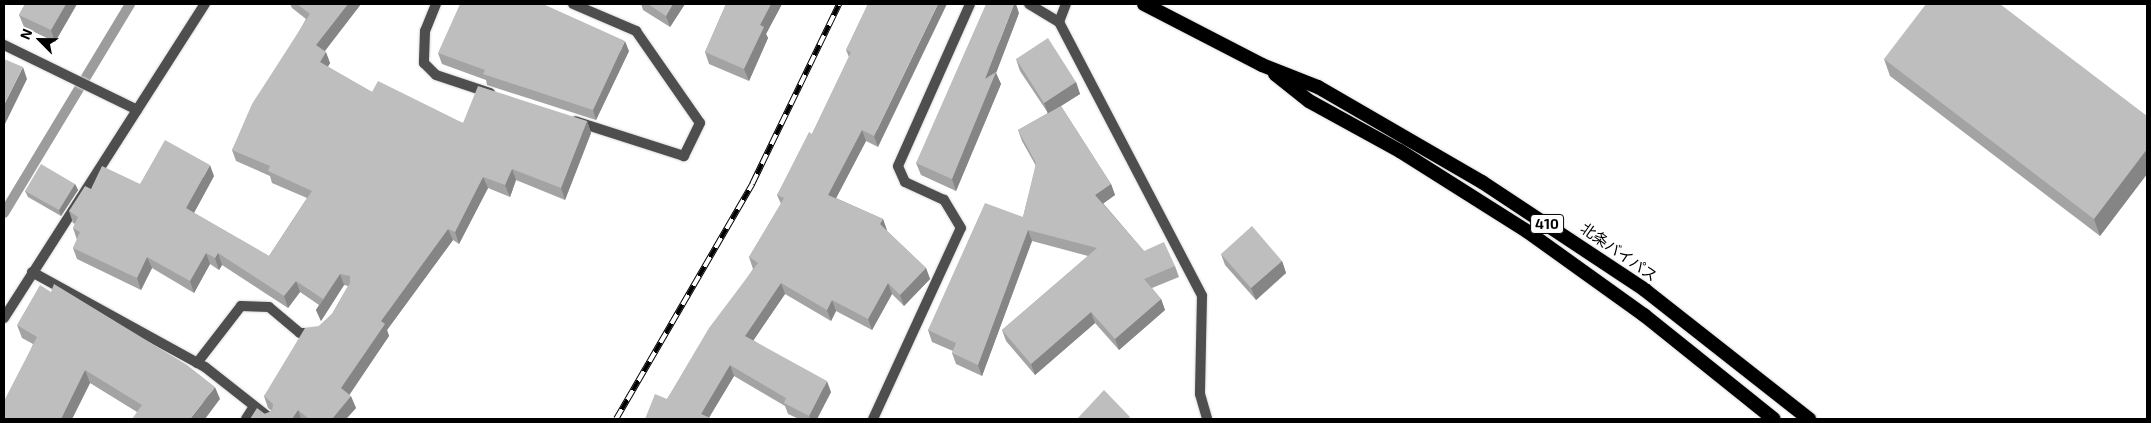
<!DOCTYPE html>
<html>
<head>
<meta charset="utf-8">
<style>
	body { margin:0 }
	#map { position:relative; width:2151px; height:423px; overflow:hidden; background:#fff; font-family:"Exo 2","Noto Sans JP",sans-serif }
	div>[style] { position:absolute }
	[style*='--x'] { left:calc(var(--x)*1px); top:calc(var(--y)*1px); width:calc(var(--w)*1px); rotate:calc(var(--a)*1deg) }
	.stream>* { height:10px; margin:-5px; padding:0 5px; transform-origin:5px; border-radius:5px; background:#9c9c9c }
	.roads { filter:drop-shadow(0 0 1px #dbdbdb) drop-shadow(0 0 1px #dbdbdb) }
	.minor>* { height:10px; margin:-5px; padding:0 5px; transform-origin:5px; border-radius:5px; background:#4e4e4e }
	.trunk>* { height:14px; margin:-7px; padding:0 7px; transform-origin:7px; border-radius:7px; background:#000 }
	.rail>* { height:5.5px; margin-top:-2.75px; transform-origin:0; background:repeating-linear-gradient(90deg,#fff 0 11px,#000 0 22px); box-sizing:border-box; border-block:1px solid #000 }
	.wall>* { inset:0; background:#a3a3a3 }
	.shaded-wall>* { inset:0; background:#858585 }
	.building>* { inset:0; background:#bebebe }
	span { translate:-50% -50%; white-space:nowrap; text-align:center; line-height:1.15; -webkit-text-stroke:5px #fff; paint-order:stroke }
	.shield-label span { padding:1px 4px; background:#fff; border:1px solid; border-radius:4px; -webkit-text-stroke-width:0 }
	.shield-label { font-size:14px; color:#000; font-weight:700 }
	.street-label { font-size:15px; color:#000 }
	.frame { position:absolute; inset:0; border:5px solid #000; pointer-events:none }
	.north { position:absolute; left:15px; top:15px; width:50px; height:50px; -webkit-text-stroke:4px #fff; paint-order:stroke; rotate:293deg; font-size:14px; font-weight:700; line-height:20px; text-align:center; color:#000 }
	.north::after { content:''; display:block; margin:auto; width:18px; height:22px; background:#000; clip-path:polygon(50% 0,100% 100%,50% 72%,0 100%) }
</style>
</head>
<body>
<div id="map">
	<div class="stream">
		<i style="--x:4;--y:213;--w:244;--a:-58.9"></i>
	</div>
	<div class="roads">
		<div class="minor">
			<i style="--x:436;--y:4;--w:29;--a:112"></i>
			<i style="--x:425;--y:31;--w:32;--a:92"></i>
			<i style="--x:424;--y:63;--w:17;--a:45"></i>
			<i style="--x:436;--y:75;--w:57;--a:18.4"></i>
			<i style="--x:573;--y:4;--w:69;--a:23.2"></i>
			<i style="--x:636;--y:31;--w:112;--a:55.2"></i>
			<i style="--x:700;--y:123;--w:37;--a:116"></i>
			<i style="--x:684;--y:156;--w:114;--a:-162.2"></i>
			<i style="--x:1029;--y:4;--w:35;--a:31"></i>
			<i style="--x:1059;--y:22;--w:309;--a:62.4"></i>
			<i style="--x:1202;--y:296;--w:98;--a:91.2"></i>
			<i style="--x:1200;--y:394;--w:26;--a:74"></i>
			<i style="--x:1059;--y:22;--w:19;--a:-69"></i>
			<i style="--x:4;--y:45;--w:148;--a:26"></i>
			<i style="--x:32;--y:272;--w:197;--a:28.8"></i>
			<i style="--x:205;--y:367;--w:84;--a:38.2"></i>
			<i style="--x:4;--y:318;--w:373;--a:-57.4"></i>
			<i style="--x:197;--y:363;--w:72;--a:-52.3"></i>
			<i style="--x:241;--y:306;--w:28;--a:2"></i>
			<i style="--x:269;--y:307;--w:40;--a:40"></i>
			<i style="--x:300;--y:333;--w:14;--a:0"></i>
			<i style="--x:246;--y:419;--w:15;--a:-58"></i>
			<i style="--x:873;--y:419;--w:210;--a:-65.3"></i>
			<i style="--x:961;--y:228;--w:33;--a:-121"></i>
			<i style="--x:944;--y:200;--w:43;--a:-155.2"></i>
			<i style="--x:905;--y:182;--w:17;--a:-114"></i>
			<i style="--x:898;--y:166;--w:177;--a:-66"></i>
		</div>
		<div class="trunk">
			<i style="--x:1144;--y:4;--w:133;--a:27.3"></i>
			<i style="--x:1262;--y:65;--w:60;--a:21.4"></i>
			<i style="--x:1318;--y:87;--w:190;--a:30.1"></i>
			<i style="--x:1482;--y:182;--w:196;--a:33.5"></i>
			<i style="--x:1645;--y:290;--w:209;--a:38.2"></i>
			<i style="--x:1275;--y:74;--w:43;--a:38.5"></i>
			<i style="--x:1309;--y:101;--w:104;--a:28.8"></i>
			<i style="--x:1400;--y:151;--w:151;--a:32.3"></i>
			<i style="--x:1528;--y:232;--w:143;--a:35.6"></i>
			<i style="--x:1644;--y:315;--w:166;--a:38.7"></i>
		</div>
	</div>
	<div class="rail">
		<i style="--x:616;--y:419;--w:272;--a:-59.9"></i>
		<i style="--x:752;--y:184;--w:200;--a:-64.2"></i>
	</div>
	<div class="wall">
		<i style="clip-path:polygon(25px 4px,77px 4px,55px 42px,24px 27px,19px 15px)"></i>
		<i style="clip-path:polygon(290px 4px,361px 4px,325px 51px,330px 63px,328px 67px,372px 92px,463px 123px,587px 121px,591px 133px,565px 200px,516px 180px,510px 197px,488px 188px,459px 244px,453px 240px,387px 330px,389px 336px,349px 394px,356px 408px,346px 419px,250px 419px,272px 411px,268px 408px,264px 396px,319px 326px,332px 314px,348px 286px,344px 285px,321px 321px,316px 310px,319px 305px,300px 292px,288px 308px,222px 265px,219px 270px,210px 264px,194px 293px,152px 268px,141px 290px,77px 259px,73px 248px,77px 240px,73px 228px,75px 224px,73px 223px,69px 211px,91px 189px,214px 176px,194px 213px,269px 256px,307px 198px,272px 183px,270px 176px,236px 161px,232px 150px,306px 19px,292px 8px)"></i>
		<i style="clip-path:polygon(641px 4px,685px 4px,670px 27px,643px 10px)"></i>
		<i style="clip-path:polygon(726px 4px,782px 4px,766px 34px,768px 38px,749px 81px,709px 64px,705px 52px)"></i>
		<i style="clip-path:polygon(868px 4px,878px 147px,866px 141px,836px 198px,883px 219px,886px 230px,926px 268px,930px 279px,904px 306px,892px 294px,872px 330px,836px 311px,831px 321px,785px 294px,753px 340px,831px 392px,817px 419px,799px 419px,788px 414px,785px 406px,734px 376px,709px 418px,667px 399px,753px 269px,749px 257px,781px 204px,777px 195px,812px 134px,849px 57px,846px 50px)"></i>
		<i style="clip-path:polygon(1019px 13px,996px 73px,1001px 84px,956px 191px,921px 175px,916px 163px)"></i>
		<i style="clip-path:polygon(629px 51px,596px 120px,487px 85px,486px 80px,442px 64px,438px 53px)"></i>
		<i style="clip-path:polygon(1016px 59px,1076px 82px,1080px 94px,1061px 106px,1111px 184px,1115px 195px,1103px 203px,1144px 251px,1175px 266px,1179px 277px,1152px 288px,1161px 299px,1165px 310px,1119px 350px,1095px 323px,1035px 375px,1006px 341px,1002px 330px,1088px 256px,1032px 241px,982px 376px,956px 364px,952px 353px,953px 351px,932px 342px,928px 330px,1023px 217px,1036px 166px,1022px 141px,1018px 130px,1048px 113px,1020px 71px)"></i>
		<i style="clip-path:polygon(1884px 59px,2147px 116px,2147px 174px,2100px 236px,1890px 76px)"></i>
		<i style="clip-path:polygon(75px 184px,78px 190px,61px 216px,28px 197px,25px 191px)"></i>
		<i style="clip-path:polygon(1221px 254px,1282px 261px,1286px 273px,1256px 300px,1225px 265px)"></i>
		<i style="clip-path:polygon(17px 325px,220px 399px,137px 412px,90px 383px,72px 419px,4px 419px,33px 344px,22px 338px)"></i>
	</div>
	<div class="shaded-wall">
		<i style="clip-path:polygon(66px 4px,77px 4px,55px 42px,51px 30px)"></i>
		<i style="clip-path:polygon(348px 4px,361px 4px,320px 57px,316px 45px)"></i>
		<i style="clip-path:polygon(673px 4px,685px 4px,670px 27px,666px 16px)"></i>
		<i style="clip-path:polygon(771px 4px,782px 4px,766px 34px,768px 38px,749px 81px,744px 69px,760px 25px)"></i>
		<i style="clip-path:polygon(938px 4px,947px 4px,878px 147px,874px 136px)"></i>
		<i style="clip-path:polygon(1014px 4px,1016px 4px,1019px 13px,996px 73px,1001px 84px,956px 191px,952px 179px,985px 79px)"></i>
		<i style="clip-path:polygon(625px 41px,629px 51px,596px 120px,593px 110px)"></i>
		<i style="clip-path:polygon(326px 52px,330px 63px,324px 73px,320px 62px)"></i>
		<i style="clip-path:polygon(23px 67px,27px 79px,4px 126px,4px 105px)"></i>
		<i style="clip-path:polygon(1076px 82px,1080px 94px,1048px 114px,1044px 103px)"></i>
		<i style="clip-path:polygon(587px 121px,591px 133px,565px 200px,561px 188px)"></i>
		<i style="clip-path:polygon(862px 130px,866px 141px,832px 206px,828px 195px)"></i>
		<i style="clip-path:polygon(2147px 149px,2147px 174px,2100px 236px,2094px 219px)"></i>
		<i style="clip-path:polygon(210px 165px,214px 176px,190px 220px,186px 208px)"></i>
		<i style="clip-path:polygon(512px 169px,516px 180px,510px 197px,505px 185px)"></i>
		<i style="clip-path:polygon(483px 177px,488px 188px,459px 244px,455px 232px)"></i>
		<i style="clip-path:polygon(75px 184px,78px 190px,61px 216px,59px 210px)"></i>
		<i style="clip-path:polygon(1111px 184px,1115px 195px,1100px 206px,1095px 195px)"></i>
		<i style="clip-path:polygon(883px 219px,887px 230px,884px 236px,880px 224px)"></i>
		<i style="clip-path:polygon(448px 229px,453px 240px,387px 330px,389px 336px,346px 400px,341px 388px,381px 321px)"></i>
		<i style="clip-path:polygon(1028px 230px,1032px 241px,982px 376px,978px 365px)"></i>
		<i style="clip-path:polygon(206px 253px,210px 264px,194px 293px,190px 281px)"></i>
		<i style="clip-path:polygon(218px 253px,222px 265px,219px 270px,215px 258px)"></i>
		<i style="clip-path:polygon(147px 257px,152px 268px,141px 290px,137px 278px)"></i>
		<i style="clip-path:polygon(1282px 261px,1286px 273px,1256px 300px,1251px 288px)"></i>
		<i style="clip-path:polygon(926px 268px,930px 279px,904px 306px,900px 295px)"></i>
		<i style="clip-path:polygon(340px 274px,344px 285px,321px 321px,316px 310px)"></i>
		<i style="clip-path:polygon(296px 281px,300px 292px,288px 308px,284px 296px)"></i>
		<i style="clip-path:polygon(781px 283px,785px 294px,749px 347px,745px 336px)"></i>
		<i style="clip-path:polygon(888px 283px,892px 294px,872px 330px,868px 319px)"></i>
		<i style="clip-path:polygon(1161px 299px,1165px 310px,1119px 350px,1115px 339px)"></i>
		<i style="clip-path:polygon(832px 300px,836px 311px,831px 321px,827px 310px)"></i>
		<i style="clip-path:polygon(1091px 312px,1095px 323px,1035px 375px,1031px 364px)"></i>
		<i style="clip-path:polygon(730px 365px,734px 376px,708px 419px,701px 414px)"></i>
		<i style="clip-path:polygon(85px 370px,90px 383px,72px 419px,61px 419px)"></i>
		<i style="clip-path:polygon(827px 381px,831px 392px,817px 419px,811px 419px,809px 416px)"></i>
		<i style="clip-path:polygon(215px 387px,220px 399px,205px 419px,190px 419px)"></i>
		<i style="clip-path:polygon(351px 396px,356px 408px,346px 419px,332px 419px)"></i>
		<i style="clip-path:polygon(298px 410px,301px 419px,292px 419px)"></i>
	</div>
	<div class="building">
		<i style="clip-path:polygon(25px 4px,66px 4px,51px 30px,19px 15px)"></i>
		<i style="clip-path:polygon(297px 4px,348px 4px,316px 45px,326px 52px,320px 62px,372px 92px,378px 81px,463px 123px,478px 86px,587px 121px,561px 188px,512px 169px,505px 185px,483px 177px,455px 232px,448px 229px,381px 321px,385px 324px,341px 388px,351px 396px,332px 419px,309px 419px,298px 410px,292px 419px,250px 419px,257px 408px,265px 414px,272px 411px,273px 404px,264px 396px,305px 328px,319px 326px,332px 314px,350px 283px,350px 276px,340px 274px,316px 310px,323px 299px,296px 281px,284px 296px,218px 253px,215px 258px,206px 253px,190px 281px,147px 257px,137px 278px,73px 248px,80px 232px,73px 228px,78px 217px,69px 211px,85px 186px,91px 189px,102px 166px,140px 184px,165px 140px,210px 165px,186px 208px,269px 256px,312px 191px,268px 171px,270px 166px,232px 150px,252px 104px,310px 14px)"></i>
		<i style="clip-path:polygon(460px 4px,543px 4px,625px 41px,593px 110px,483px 74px,485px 70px,438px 53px)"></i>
		<i style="clip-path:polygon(648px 4px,673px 4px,666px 16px)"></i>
		<i style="clip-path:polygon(726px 4px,771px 4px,760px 25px,764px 27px,744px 69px,705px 52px)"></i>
		<i style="clip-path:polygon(868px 4px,938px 4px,874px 136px,862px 130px,828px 195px,883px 219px,880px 224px,926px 268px,900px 295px,888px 283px,868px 319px,832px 300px,827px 310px,781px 283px,745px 336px,827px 381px,809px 416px,784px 403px,786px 398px,730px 365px,701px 414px,713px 419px,645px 419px,655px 394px,667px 399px,709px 328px,758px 263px,749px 257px,784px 198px,777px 195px,809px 132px,812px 134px,851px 52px,846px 50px)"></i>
		<i style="clip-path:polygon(986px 4px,1014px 4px,985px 79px,996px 72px,952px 179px,916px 163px)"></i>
		<i style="clip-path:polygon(1926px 4px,2000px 4px,2147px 116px,2147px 149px,2094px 219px,1884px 59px)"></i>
		<i style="clip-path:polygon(1048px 38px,1076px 82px,1044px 103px,1016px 59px)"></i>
		<i style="clip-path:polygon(4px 59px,23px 67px,4px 105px)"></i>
		<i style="clip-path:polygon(1061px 106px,1111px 184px,1095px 195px,1144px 251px,1164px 242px,1175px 266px,1144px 279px,1161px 299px,1115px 339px,1091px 312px,1031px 364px,1002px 330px,1097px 248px,1028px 230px,978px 365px,952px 353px,956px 343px,928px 330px,985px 203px,1023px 217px,1036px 163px,1018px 130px)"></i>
		<i style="clip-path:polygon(41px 164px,75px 184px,59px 210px,25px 191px)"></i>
		<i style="clip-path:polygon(1252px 226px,1282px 261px,1251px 288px,1221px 254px)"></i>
		<i style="clip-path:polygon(54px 284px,187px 365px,215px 387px,190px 419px,132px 419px,142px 405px,85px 370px,61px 419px,4px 419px,4px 401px,37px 337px,17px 325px,40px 285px,51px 292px)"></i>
		<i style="clip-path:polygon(1104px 390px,1130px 417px,1128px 419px,1077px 419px)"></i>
	</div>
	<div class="shield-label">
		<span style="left:1547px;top:224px">410</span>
	</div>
	<div class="street-label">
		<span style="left:1619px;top:252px;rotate:35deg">北条バイパス</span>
	</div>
	<div class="frame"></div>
	<div class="north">N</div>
</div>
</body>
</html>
